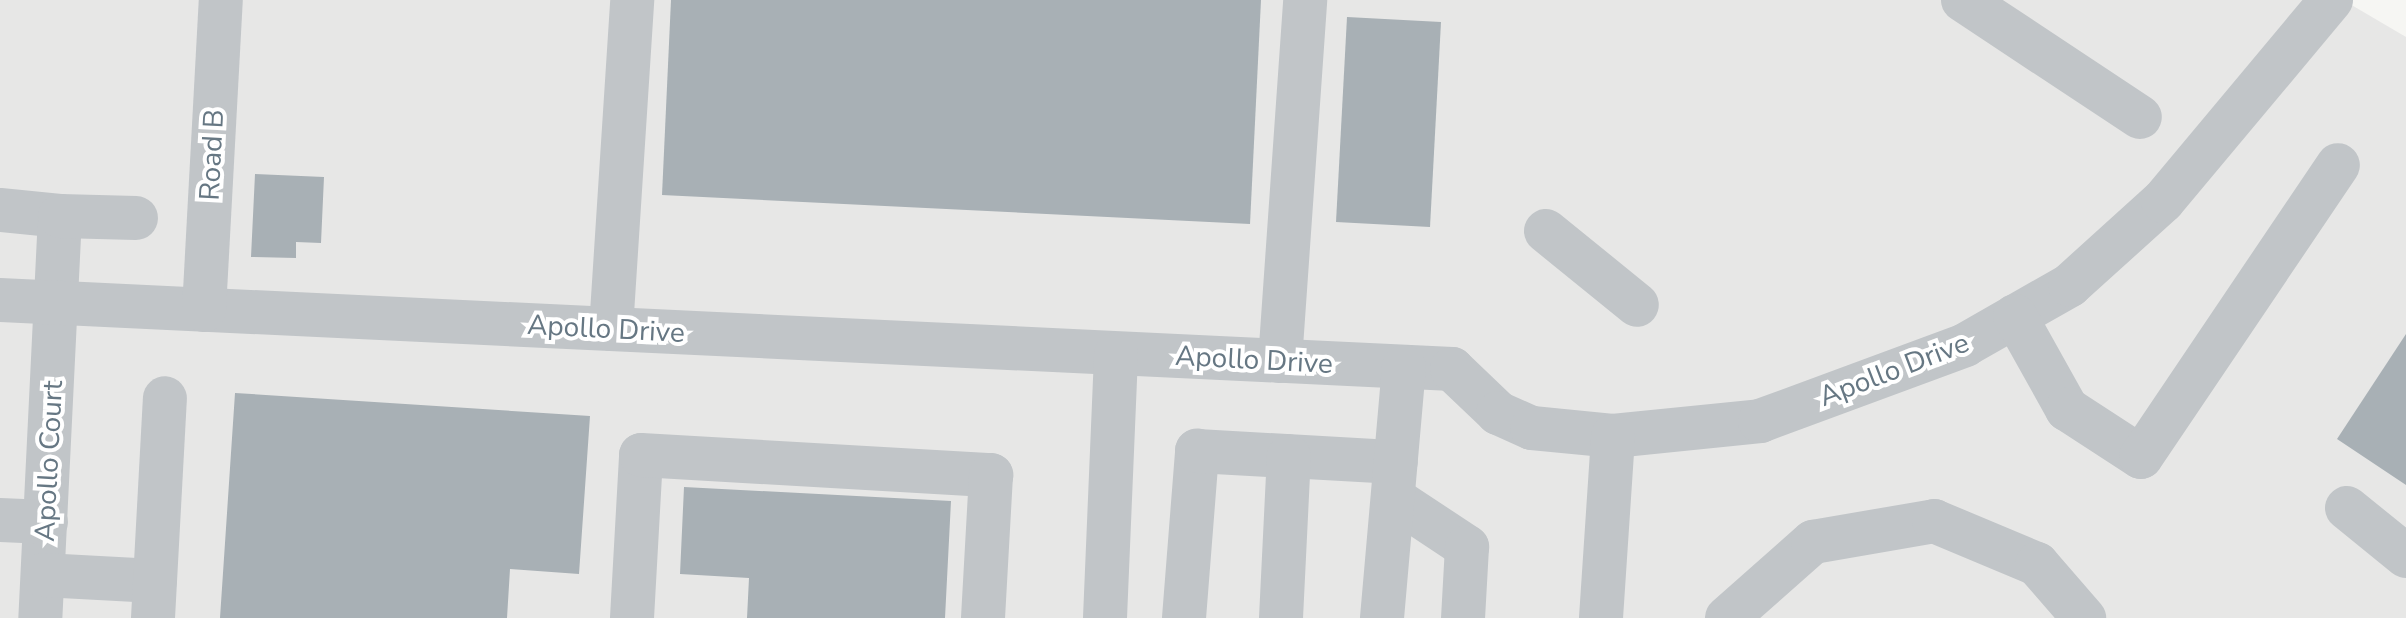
<!DOCTYPE html>
<html>
<head>
<meta charset="utf-8">
<style>
	body { margin:0 }
	#map { position:relative; width:2406px; height:618px; overflow:hidden; background:#f6f6f3; font-family:"Nunito Sans",sans-serif }
	div>[style] { position:absolute }
	[style*='--x'] { left:calc(var(--x)*1px); top:calc(var(--y)*1px); width:calc(var(--w)*1px); rotate:calc(var(--a)*1deg) }
	.built>* { inset:0; background:#e7e7e6 }
	.building>* { inset:0; background:#a8b0b5 }
	.minor>* { height:44px; margin:-22px; padding:0 22px; transform-origin:22px; border-radius:22px; background:#c1c5c8 }
	span { translate:-50% -50%; white-space:nowrap; text-align:center; line-height:1.15; -webkit-text-stroke:8px #fff; paint-order:stroke }
	.street-label { font-size:28px; color:#667783 }
</style>
</head>
<body>
<div id="map">
	<div class="built">
		<i style="clip-path:polygon(0 0,2343px 0,2406px 37px,2406px 618px,0 618px)"></i>
	</div>
	<div class="building">
		<i style="clip-path:polygon(671px 0,1261px 0,1250px 224px,662px 195px)"></i>
		<i style="clip-path:polygon(1347px 17px,1441px 22px,1430px 227px,1336px 222px)"></i>
		<i style="clip-path:polygon(255px 174px,324px 177px,321px 243px,296px 242px,296px 258px,251px 257px)"></i>
		<i style="clip-path:polygon(2406px 334px,2406px 485px,2337px 439px)"></i>
		<i style="clip-path:polygon(235px 393px,590px 416px,579px 574px,510px 569px,507px 618px,220px 618px)"></i>
		<i style="clip-path:polygon(684px 487px,951px 501px,945px 618px,747px 618px,749px 578px,680px 574px)"></i>
	</div>
	<div class="minor">
		<i style="--x:1963;--y:0;--w:212;--a:33.5"></i>
		<i style="--x:0;--y:210;--w:60;--a:5.7"></i>
		<i style="--x:60;--y:216;--w:402;--a:92.8"></i>
		<i style="--x:60;--y:216;--w:76;--a:1.5"></i>
		<i style="--x:1546;--y:231;--w:117;--a:39.1"></i>
		<i style="--x:0;--y:300;--w:1454;--a:2.72"></i>
		<i style="--x:1452;--y:369;--w:64;--a:43.7"></i>
		<i style="--x:1498;--y:413;--w:37;--a:24"></i>
		<i style="--x:1532;--y:428;--w:81;--a:5.6"></i>
		<i style="--x:1613;--y:436;--w:148;--a:-5.8"></i>
		<i style="--x:1760;--y:421;--w:219;--a:-20.3"></i>
		<i style="--x:1965;--y:345;--w:121;--a:-29.7"></i>
		<i style="--x:2070;--y:285;--w:125;--a:-42.1"></i>
		<i style="--x:2163;--y:201;--w:262;--a:-50.1"></i>
		<i style="--x:204;--y:310;--w:310;--a:-86.9"></i>
		<i style="--x:2015;--y:316;--w:107;--a:60.8"></i>
		<i style="--x:2067;--y:409;--w:88;--a:33"></i>
		<i style="--x:2141;--y:457;--w:352;--a:-56"></i>
		<i style="--x:611;--y:329;--w:330;--a:-86.3"></i>
		<i style="--x:1280;--y:361;--w:362;--a:-86"></i>
		<i style="--x:1393;--y:498;--w:89;--a:33.5"></i>
		<i style="--x:1467;--y:547;--w:71;--a:93.2"></i>
		<i style="--x:2347;--y:508;--w:76;--a:39.1"></i>
		<i style="--x:0;--y:520;--w:46;--a:2.5"></i>
		<i style="--x:43;--y:575;--w:112;--a:3.1"></i>
		<i style="--x:153;--y:618;--w:220;--a:-86.9"></i>
		<i style="--x:632;--y:618;--w:163;--a:-86.8"></i>
		<i style="--x:641;--y:455;--w:351;--a:3.3"></i>
		<i style="--x:991;--y:475;--w:143;--a:93.2"></i>
		<i style="--x:1105;--y:618;--w:264;--a:-87.6"></i>
		<i style="--x:1184;--y:618;--w:168;--a:-85.5"></i>
		<i style="--x:1197;--y:451;--w:199;--a:3.2"></i>
		<i style="--x:1281;--y:618;--w:162;--a:-87.2"></i>
		<i style="--x:1382;--y:618;--w:252;--a:-85"></i>
		<i style="--x:1601;--y:618;--w:182;--a:-86.2"></i>
		<i style="--x:1727;--y:618;--w:115;--a:-41.5"></i>
		<i style="--x:1813;--y:542;--w:123;--a:-9.8"></i>
		<i style="--x:1934;--y:521;--w:112;--a:22.7"></i>
		<i style="--x:2037;--y:564;--w:72;--a:49"></i>
	</div>
	<div class="street-label">
		<span style="left:212px;top:155px;rotate:-87deg">Road B</span>
		<span style="left:606px;top:329px;rotate:3deg">Apollo Drive</span>
		<span style="left:1254px;top:360px;rotate:3deg">Apollo Drive</span>
		<span style="left:1894px;top:370px;rotate:-21deg">Apollo Drive</span>
		<span style="left:49px;top:461px;rotate:-87deg">Apollo Court</span>
	</div>
</div>
</body>
</html>
